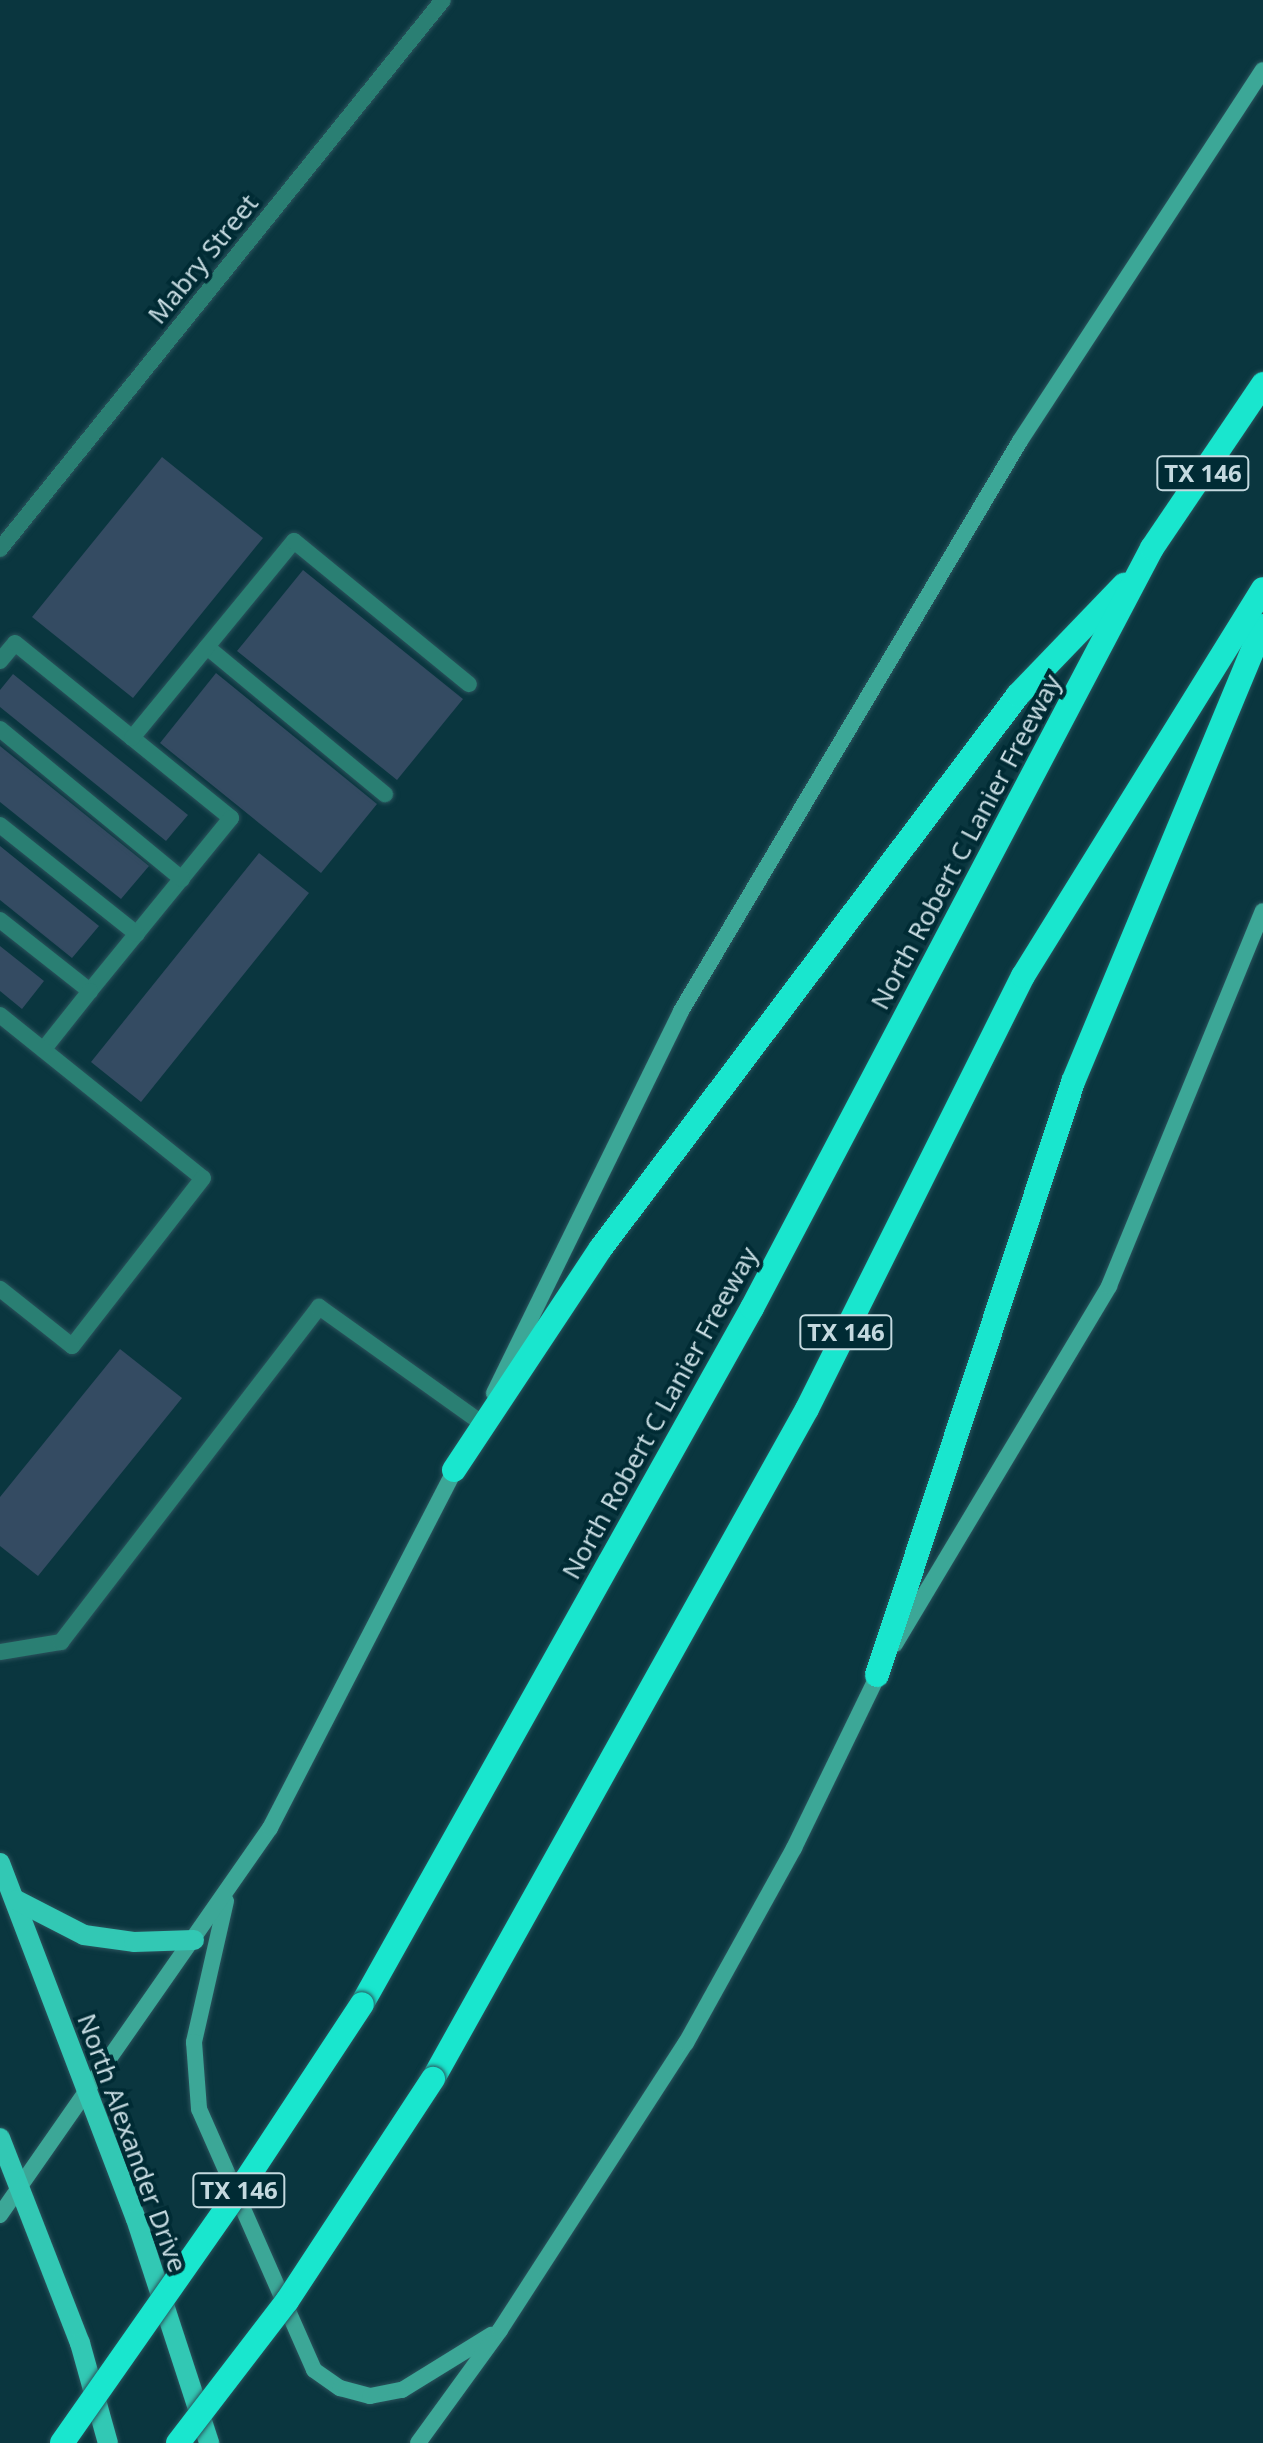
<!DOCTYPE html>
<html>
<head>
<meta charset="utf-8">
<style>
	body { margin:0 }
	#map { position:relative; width:1263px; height:2443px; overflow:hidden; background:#0a363f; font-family:"Noto Sans",sans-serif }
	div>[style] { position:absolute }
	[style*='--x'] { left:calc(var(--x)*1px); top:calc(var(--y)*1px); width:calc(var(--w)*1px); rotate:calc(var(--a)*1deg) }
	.building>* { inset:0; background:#344b62 }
	.roads { filter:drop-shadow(0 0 2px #2b535c) drop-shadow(0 0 2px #2b535c) }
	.service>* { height:16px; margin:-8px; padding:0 8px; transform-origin:8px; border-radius:8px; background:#2a7f73 }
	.minor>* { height:16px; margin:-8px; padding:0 8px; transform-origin:8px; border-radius:8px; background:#2a7f73 }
	.secondary>* { height:16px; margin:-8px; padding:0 8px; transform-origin:8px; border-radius:8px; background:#3ca797 }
	.primary>* { height:20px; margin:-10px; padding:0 10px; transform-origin:10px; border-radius:10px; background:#32c8b4 }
	.motorway>* { height:24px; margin:-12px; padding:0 12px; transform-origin:12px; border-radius:12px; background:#19e6ce }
	.bridges { filter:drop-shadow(0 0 2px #2b535c) drop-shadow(0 0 2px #2b535c) }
	.motorway-bridge>* { height:24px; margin:-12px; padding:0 12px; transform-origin:12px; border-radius:12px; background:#19e6ce }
	span { translate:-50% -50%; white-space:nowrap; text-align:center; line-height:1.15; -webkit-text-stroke:8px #002b34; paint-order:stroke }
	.shield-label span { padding:2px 6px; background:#002b34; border:2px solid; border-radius:6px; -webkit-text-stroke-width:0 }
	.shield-label { font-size:24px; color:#c4d9df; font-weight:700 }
	.street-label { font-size:26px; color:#c4d9df }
</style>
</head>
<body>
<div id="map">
	<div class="building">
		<i style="clip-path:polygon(162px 457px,263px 538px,133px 698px,32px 617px)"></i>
		<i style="clip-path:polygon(303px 570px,463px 699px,397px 780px,237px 651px)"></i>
		<i style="clip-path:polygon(216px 673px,377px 804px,321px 873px,160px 743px)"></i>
		<i style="clip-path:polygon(13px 674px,188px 815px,166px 841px,0 707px,0 690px)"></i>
		<i style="clip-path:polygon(0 746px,149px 866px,121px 899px,0 802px)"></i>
		<i style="clip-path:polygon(0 846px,99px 926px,72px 958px,0 900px)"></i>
		<i style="clip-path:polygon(259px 853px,309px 893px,141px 1102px,91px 1062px)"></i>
		<i style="clip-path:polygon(0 946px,44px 981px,22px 1009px,0 991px)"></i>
		<i style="clip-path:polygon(120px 1349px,182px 1398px,38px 1576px,0 1546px,0 1497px)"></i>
	</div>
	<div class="roads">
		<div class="service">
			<i style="--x:207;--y:647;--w:231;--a:39.6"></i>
			<i style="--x:0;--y:661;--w:23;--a:-50"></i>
			<i style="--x:15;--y:643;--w:278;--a:39"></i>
			<i style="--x:231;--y:818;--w:223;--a:129.2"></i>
			<i style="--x:0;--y:729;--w:236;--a:39.5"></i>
			<i style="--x:132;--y:738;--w:255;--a:-50.6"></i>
			<i style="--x:294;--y:541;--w:226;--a:39.3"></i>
			<i style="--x:0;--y:825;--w:175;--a:38.5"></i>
			<i style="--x:0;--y:920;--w:115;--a:38.3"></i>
			<i style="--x:90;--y:991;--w:75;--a:128.5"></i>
			<i style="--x:0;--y:1015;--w:260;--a:38.8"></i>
			<i style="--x:203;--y:1178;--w:213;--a:127.9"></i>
			<i style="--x:72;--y:1346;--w:92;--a:-141.6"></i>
			<i style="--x:0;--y:1652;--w:62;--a:-9.3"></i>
			<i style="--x:61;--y:1642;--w:423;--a:-52.4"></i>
			<i style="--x:319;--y:1307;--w:196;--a:35.5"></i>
		</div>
		<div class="minor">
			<i style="--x:0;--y:549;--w:705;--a:-51.1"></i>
		</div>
		<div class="secondary">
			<i style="--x:494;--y:1393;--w:425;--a:-63.9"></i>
			<i style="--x:681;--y:1011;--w:663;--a:-59.26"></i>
			<i style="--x:1020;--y:441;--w:443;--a:-56.8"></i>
			<i style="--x:895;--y:1644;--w:417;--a:-59.1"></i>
			<i style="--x:1109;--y:1286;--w:405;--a:-67.7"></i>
			<i style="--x:226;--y:1901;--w:145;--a:102.8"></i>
			<i style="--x:194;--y:2042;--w:67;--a:85.7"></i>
			<i style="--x:199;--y:2109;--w:285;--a:66.2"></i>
			<i style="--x:314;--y:2370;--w:32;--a:35"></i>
			<i style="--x:340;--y:2388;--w:31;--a:15"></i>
			<i style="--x:370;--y:2396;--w:33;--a:-11"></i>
			<i style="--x:402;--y:2390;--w:105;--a:-31.7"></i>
			<i style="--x:0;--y:2215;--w:472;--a:-55.1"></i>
			<i style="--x:270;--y:1828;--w:411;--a:-62.7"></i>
			<i style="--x:418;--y:2443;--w:140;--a:-54"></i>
			<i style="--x:500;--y:2330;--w:342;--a:-57.1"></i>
			<i style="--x:686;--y:2043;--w:223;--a:-61"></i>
			<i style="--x:794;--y:1848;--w:201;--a:-64.1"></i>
		</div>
		<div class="primary">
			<i style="--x:0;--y:1863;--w:381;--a:69.1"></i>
			<i style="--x:136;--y:2219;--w:236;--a:71.9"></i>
			<i style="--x:16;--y:1900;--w:76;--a:27.2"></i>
			<i style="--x:84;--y:1935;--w:50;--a:8"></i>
			<i style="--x:134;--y:1942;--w:60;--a:-1.9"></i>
			<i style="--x:0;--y:2138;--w:220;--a:68.7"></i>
			<i style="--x:80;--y:2343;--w:104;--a:74.4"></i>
		</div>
		<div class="motorway">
			<i style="--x:454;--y:1470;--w:266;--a:-56.5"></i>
			<i style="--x:601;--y:1248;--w:693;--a:-52.98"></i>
			<i style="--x:1018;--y:695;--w:153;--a:-46.1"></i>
			<i style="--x:877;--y:1675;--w:625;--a:-71.71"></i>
			<i style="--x:1073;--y:1082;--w:494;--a:-67.4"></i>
			<i style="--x:362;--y:2004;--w:798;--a:-60.74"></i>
			<i style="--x:752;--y:1308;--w:859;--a:-62.24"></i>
			<i style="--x:1152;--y:548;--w:198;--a:-55.9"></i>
			<i style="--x:433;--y:2079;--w:767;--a:-60.83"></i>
			<i style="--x:807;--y:1409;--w:484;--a:-63.5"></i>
			<i style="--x:1023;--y:976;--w:455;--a:-58.2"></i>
		</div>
	</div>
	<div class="bridges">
		<div class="motorway-bridge">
			<i style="--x:62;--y:2443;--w:317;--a:-55"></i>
			<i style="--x:244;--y:2183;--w:214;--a:-56.6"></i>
			<i style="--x:178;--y:2443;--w:179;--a:-52.5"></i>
			<i style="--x:287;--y:2301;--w:266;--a:-56.7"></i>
		</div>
	</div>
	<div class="shield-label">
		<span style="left:1203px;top:473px">TX 146</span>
		<span style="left:846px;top:1332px">TX 146</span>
		<span style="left:239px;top:2190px">TX 146</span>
	</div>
	<div class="street-label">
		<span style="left:203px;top:259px;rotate:-51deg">Mabry Street</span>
		<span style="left:966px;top:842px;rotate:-62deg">North Robert C Lanier Freeway</span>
		<span style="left:660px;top:1413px;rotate:-61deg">North Robert C Lanier Freeway</span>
		<span style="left:132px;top:2143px;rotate:70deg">North Alexander Drive</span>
	</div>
</div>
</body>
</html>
